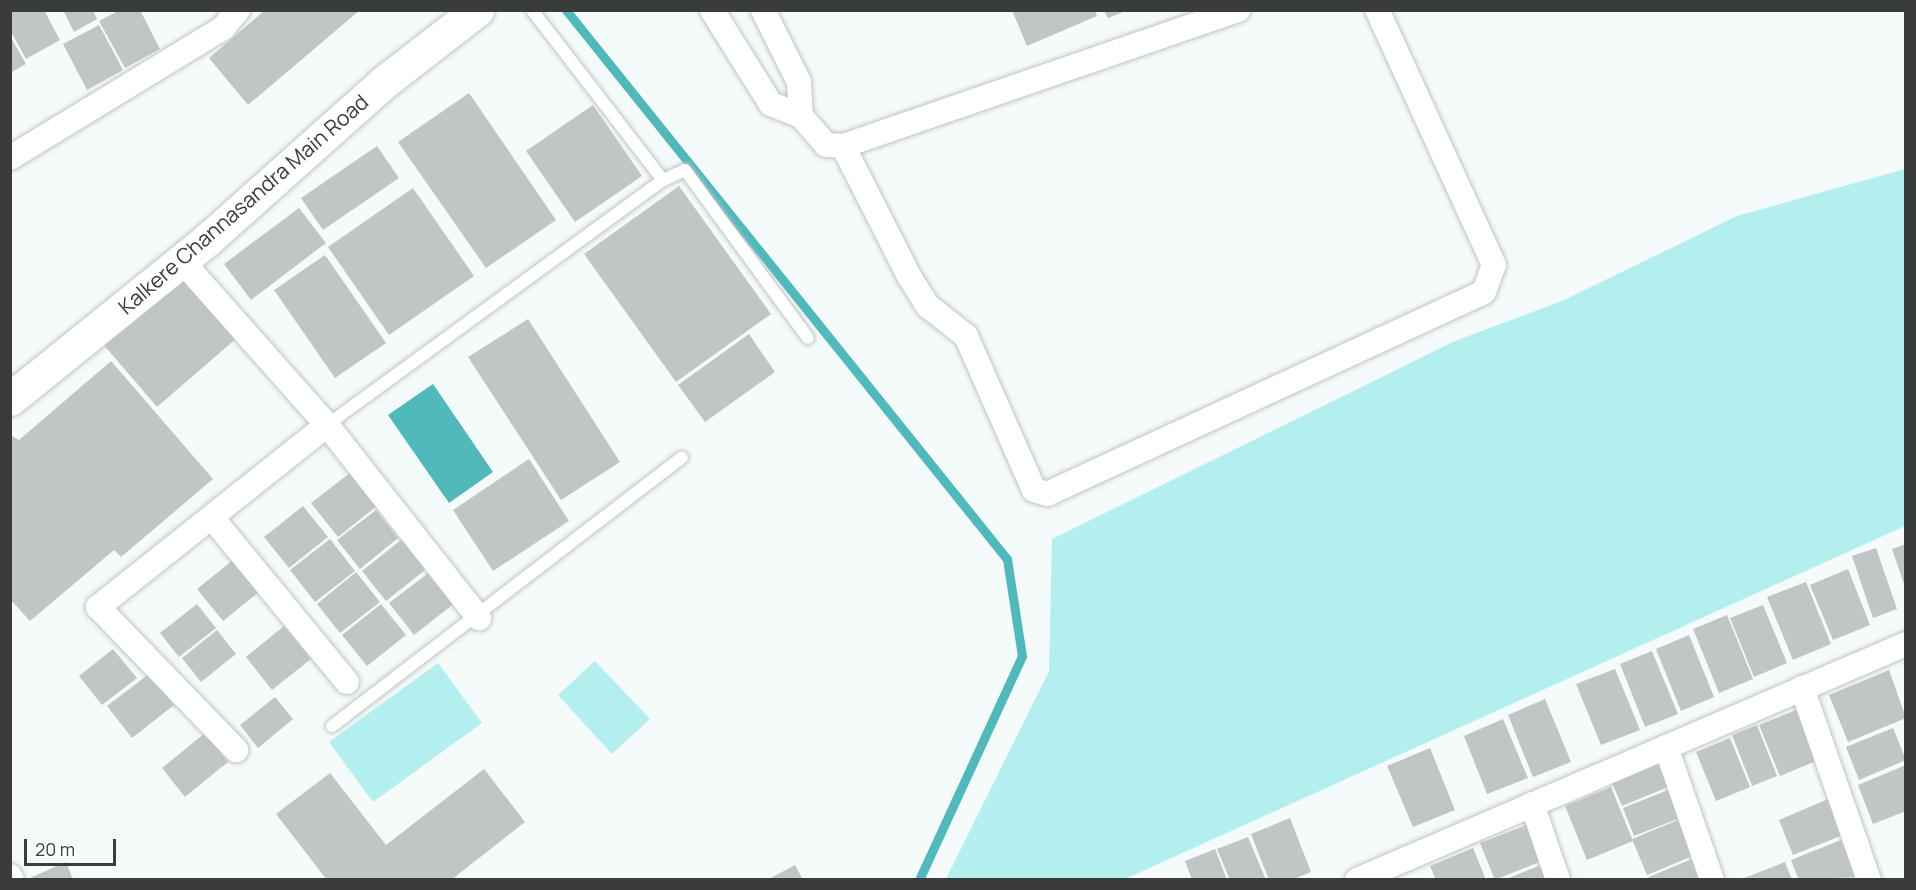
<!DOCTYPE html>
<html>
<head>
<meta charset="utf-8">
<style>
	body { margin:0 }
	#map { position:relative; width:1916px; height:890px; overflow:hidden; background:#f5fafa; font-family:Manrope,sans-serif }
	div>[style] { position:absolute }
	[style*='--x'] { left:calc(var(--x)*1px); top:calc(var(--y)*1px); width:calc(var(--w)*1px); rotate:calc(var(--a)*1deg) }
	.green>* { inset:0; background:#b4efef }
	.water>* { inset:0; background:#50b9bb }
	.stream>* { height:9px; margin:-4.5px; padding:0 4.5px; transform-origin:4.5px; border-radius:4.5px; background:#50b9bb }
	.building>* { inset:0; background:#c0c5c5 }
	.roads { filter:drop-shadow(0 0 2px #bfc4c4) drop-shadow(0 0 2px #bfc4c4) }
	.service>* { height:12px; margin:-6px; padding:0 6px; transform-origin:6px; border-radius:6px; background:#fff }
	.minor>* { height:24px; margin:-12px; padding:0 12px; transform-origin:12px; border-radius:12px; background:#fff }
	.secondary>* { height:33px; margin:-16.5px; padding:0 16.5px; transform-origin:16.5px; border-radius:16.5px; background:#fff }
	span { translate:-50% -50%; white-space:nowrap; text-align:center; line-height:1.15; -webkit-text-stroke:6px #fff; paint-order:stroke }
	.street-label { font-size:21px; color:#3a3c3c }
	.frame { position:absolute; inset:0; border:12px solid #3a3c3c; pointer-events:none }
	.scale { position:absolute; left:24px; top:839px; width:92px; height:27px; box-sizing:border-box; border:3px solid #3a3c3c; border-top:0; padding-left:8px; font-size:18px; line-height:21px; white-space:nowrap; color:#3a3c3c; -webkit-text-stroke:4px #fff; paint-order:stroke }
</style>
</head>
<body>
<div id="map">
	<div class="green">
		<i style="clip-path:polygon(1905px 169px,1905px 526px,1125px 879px,946px 879px,1049px 671px,1052px 539px,1455px 341px,1562px 301px,1737px 216px)"></i>
		<i style="clip-path:polygon(595px 661px,650px 719px,612px 754px,558px 695px)"></i>
		<i style="clip-path:polygon(438px 663px,482px 723px,373px 802px,329px 742px)"></i>
	</div>
	<div class="water">
		<i style="clip-path:polygon(433px 384px,493px 472px,449px 503px,388px 415px)"></i>
	</div>
	<div class="stream">
		<i style="--x:566;--y:10;--w:704;--a:51.23"></i>
		<i style="--x:1007;--y:559;--w:98;--a:81.2"></i>
		<i style="--x:1022;--y:656;--w:247;--a:114.7"></i>
	</div>
	<div class="building">
		<i style="clip-path:polygon(10px 10px,44px 10px,60px 40px,26px 59px,10px 30px)"></i>
		<i style="clip-path:polygon(63px 10px,93px 10px,97px 19px,74px 32px)"></i>
		<i style="clip-path:polygon(120px 10px,140px 10px,160px 49px,125px 68px,99px 21px)"></i>
		<i style="clip-path:polygon(265px 10px,360px 10px,248px 105px,209px 58px)"></i>
		<i style="clip-path:polygon(1012px 10px,1095px 10px,1097px 16px,1027px 46px)"></i>
		<i style="clip-path:polygon(1104px 11px,1126px 11px,1108px 18px)"></i>
		<i style="clip-path:polygon(99px 25px,123px 70px,87px 90px,63px 44px)"></i>
		<i style="clip-path:polygon(10px 36px,26px 64px,10px 73px)"></i>
		<i style="clip-path:polygon(469px 93px,556px 220px,486px 268px,398px 142px)"></i>
		<i style="clip-path:polygon(593px 105px,642px 176px,575px 222px,526px 151px)"></i>
		<i style="clip-path:polygon(377px 146px,399px 178px,323px 230px,301px 198px)"></i>
		<i style="clip-path:polygon(679px 186px,771px 314px,676px 382px,584px 254px)"></i>
		<i style="clip-path:polygon(413px 188px,474px 276px,389px 335px,328px 247px)"></i>
		<i style="clip-path:polygon(299px 208px,326px 243px,251px 300px,224px 264px)"></i>
		<i style="clip-path:polygon(325px 255px,386px 343px,335px 378px,274px 290px)"></i>
		<i style="clip-path:polygon(184px 274px,238px 337px,157px 407px,103px 344px)"></i>
		<i style="clip-path:polygon(528px 319px,620px 462px,561px 500px,468px 357px)"></i>
		<i style="clip-path:polygon(749px 334px,775px 372px,705px 422px,678px 385px)"></i>
		<i style="clip-path:polygon(111px 361px,213px 479px,121px 557px,114px 550px,30px 621px,10px 599px,10px 435px,19px 440px)"></i>
		<i style="clip-path:polygon(529px 459px,569px 521px,493px 571px,453px 510px)"></i>
		<i style="clip-path:polygon(350px 473px,377px 506px,338px 537px,311px 503px)"></i>
		<i style="clip-path:polygon(303px 506px,328px 537px,289px 568px,264px 537px)"></i>
		<i style="clip-path:polygon(376px 510px,398px 538px,360px 569px,337px 540px)"></i>
		<i style="clip-path:polygon(406px 536px,430px 566px,386px 601px,362px 571px)"></i>
		<i style="clip-path:polygon(330px 539px,355px 571px,315px 602px,290px 570px)"></i>
		<i style="clip-path:polygon(1906px 544px,1906px 586px,1905px 587px,1892px 549px)"></i>
		<i style="clip-path:polygon(1876px 548px,1897px 609px,1873px 618px,1852px 556px)"></i>
		<i style="clip-path:polygon(233px 560px,259px 592px,223px 621px,197px 589px)"></i>
		<i style="clip-path:polygon(1848px 569px,1870px 625px,1833px 640px,1810px 585px)"></i>
		<i style="clip-path:polygon(431px 571px,456px 602px,414px 635px,389px 603px)"></i>
		<i style="clip-path:polygon(356px 572px,380px 602px,340px 633px,317px 604px)"></i>
		<i style="clip-path:polygon(1806px 582px,1831px 644px,1793px 660px,1767px 597px)"></i>
		<i style="clip-path:polygon(197px 604px,216px 628px,179px 657px,160px 633px)"></i>
		<i style="clip-path:polygon(381px 604px,406px 635px,367px 666px,342px 635px)"></i>
		<i style="clip-path:polygon(1763px 605px,1787px 663px,1754px 677px,1730px 618px)"></i>
		<i style="clip-path:polygon(1727px 615px,1753px 679px,1719px 693px,1693px 629px)"></i>
		<i style="clip-path:polygon(284px 626px,311px 659px,272px 690px,246px 657px)"></i>
		<i style="clip-path:polygon(217px 630px,236px 654px,201px 682px,182px 658px)"></i>
		<i style="clip-path:polygon(1689px 635px,1714px 697px,1681px 711px,1656px 649px)"></i>
		<i style="clip-path:polygon(113px 649px,137px 678px,102px 705px,79px 676px)"></i>
		<i style="clip-path:polygon(1652px 651px,1678px 714px,1645px 727px,1620px 664px)"></i>
		<i style="clip-path:polygon(1615px 669px,1640px 730px,1601px 745px,1576px 684px)"></i>
		<i style="clip-path:polygon(1889px 670px,1906px 718px,1848px 742px,1829px 695px)"></i>
		<i style="clip-path:polygon(149px 674px,174px 705px,132px 738px,107px 706px)"></i>
		<i style="clip-path:polygon(275px 697px,293px 719px,258px 748px,240px 725px)"></i>
		<i style="clip-path:polygon(1545px 699px,1571px 762px,1533px 777px,1508px 715px)"></i>
		<i style="clip-path:polygon(1796px 710px,1816px 761px,1780px 776px,1759px 725px)"></i>
		<i style="clip-path:polygon(1503px 719px,1528px 778px,1487px 794px,1464px 736px)"></i>
		<i style="clip-path:polygon(1757px 725px,1777px 776px,1752px 786px,1732px 735px)"></i>
		<i style="clip-path:polygon(1893px 728px,1906px 760px,1859px 780px,1846px 747px)"></i>
		<i style="clip-path:polygon(205px 733px,228px 762px,185px 797px,162px 768px)"></i>
		<i style="clip-path:polygon(1730px 738px,1750px 787px,1716px 801px,1696px 752px)"></i>
		<i style="clip-path:polygon(1430px 748px,1455px 810px,1413px 827px,1387px 766px)"></i>
		<i style="clip-path:polygon(1658px 764px,1668px 787px,1622px 806px,1612px 783px)"></i>
		<i style="clip-path:polygon(1906px 765px,1906px 811px,1873px 824px,1858px 785px)"></i>
		<i style="clip-path:polygon(484px 769px,525px 822px,451px 880px,327px 880px,276px 814px,330px 773px,386px 845px)"></i>
		<i style="clip-path:polygon(1611px 787px,1633px 841px,1587px 860px,1565px 806px)"></i>
		<i style="clip-path:polygon(1668px 790px,1680px 818px,1634px 836px,1623px 808px)"></i>
		<i style="clip-path:polygon(1828px 799px,1843px 835px,1793px 855px,1779px 820px)"></i>
		<i style="clip-path:polygon(1290px 818px,1311px 872px,1292px 880px,1269px 880px,1251px 834px)"></i>
		<i style="clip-path:polygon(1680px 819px,1695px 855px,1647px 875px,1632px 839px)"></i>
		<i style="clip-path:polygon(1529px 824px,1544px 860px,1495px 880px,1480px 843px)"></i>
		<i style="clip-path:polygon(1248px 837px,1266px 880px,1230px 880px,1217px 849px)"></i>
		<i style="clip-path:polygon(1841px 840px,1857px 877px,1799px 880px,1791px 860px)"></i>
		<i style="clip-path:polygon(1473px 848px,1486px 880px,1436px 880px,1430px 866px)"></i>
		<i style="clip-path:polygon(1215px 849px,1227px 880px,1192px 880px,1185px 861px)"></i>
		<i style="clip-path:polygon(1694px 858px,1703px 880px,1642px 880px)"></i>
		<i style="clip-path:polygon(66px 862px,73px 880px,31px 880px,30px 878px)"></i>
		<i style="clip-path:polygon(1785px 862px,1792px 880px,1742px 880px,1742px 879px)"></i>
		<i style="clip-path:polygon(1546px 863px,1552px 880px,1506px 880px,1506px 879px)"></i>
		<i style="clip-path:polygon(795px 865px,803px 880px,767px 880px)"></i>
	</div>
	<div class="roads">
		<div class="service">
			<i style="--x:532;--y:10;--w:215;--a:52.4"></i>
			<i style="--x:663;--y:180;--w:24;--a:-24"></i>
			<i style="--x:685;--y:170;--w:208;--a:53.8"></i>
			<i style="--x:327;--y:425;--w:416;--a:-36.1"></i>
			<i style="--x:332;--y:726;--w:441;--a:-37.5"></i>
		</div>
		<div class="minor">
			<i style="--x:712;--y:10;--w:111;--a:57.9"></i>
			<i style="--x:771;--y:104;--w:32;--a:22"></i>
			<i style="--x:801;--y:116;--w:38;--a:49"></i>
			<i style="--x:826;--y:145;--w:17;--a:3"></i>
			<i style="--x:843;--y:146;--w:418;--a:-19"></i>
			<i style="--x:763;--y:10;--w:80;--a:63.4"></i>
			<i style="--x:799;--y:82;--w:34;--a:87"></i>
			<i style="--x:843;--y:146;--w:146;--a:63.1"></i>
			<i style="--x:909;--y:276;--w:36;--a:58"></i>
			<i style="--x:928;--y:306;--w:48;--a:38.3"></i>
			<i style="--x:966;--y:336;--w:168;--a:66.2"></i>
			<i style="--x:1034;--y:490;--w:14;--a:17"></i>
			<i style="--x:1047;--y:494;--w:481;--a:-24.8"></i>
			<i style="--x:1484;--y:292;--w:29;--a:-70"></i>
			<i style="--x:1494;--y:265;--w:281;--a:-114.6"></i>
			<i style="--x:10;--y:158;--w:250;--a:-31.4"></i>
			<i style="--x:223;--y:28;--w:23;--a:-50"></i>
			<i style="--x:181;--y:260;--w:220;--a:48.5"></i>
			<i style="--x:327;--y:425;--w:293;--a:141.5"></i>
			<i style="--x:98;--y:607;--w:199;--a:46"></i>
			<i style="--x:327;--y:425;--w:246;--a:51.8"></i>
			<i style="--x:213;--y:519;--w:211;--a:50.6"></i>
			<i style="--x:1802;--y:688;--w:203;--a:70.8"></i>
			<i style="--x:1666;--y:747;--w:141;--a:70.9"></i>
			<i style="--x:1532;--y:804;--w:80;--a:71.1"></i>
			<i style="--x:10;--y:876;--w:4;--a:63"></i>
			<i style="--x:1357;--y:880;--w:598;--a:-23.26"></i>
		</div>
		<div class="secondary">
			<i style="--x:10;--y:399;--w:255;--a:-38.9"></i>
			<i style="--x:208;--y:239;--w:236;--a:-41.7"></i>
			<i style="--x:384;--y:82;--w:118;--a:-37.7"></i>
		</div>
	</div>
	<div class="street-label">
		<span style="left:243px;top:204px;rotate:-41deg">Kalkere Channasandra Main Road</span>
	</div>
	<div class="frame"></div>
	<div class="scale">20 m</div>
</div>
</body>
</html>
